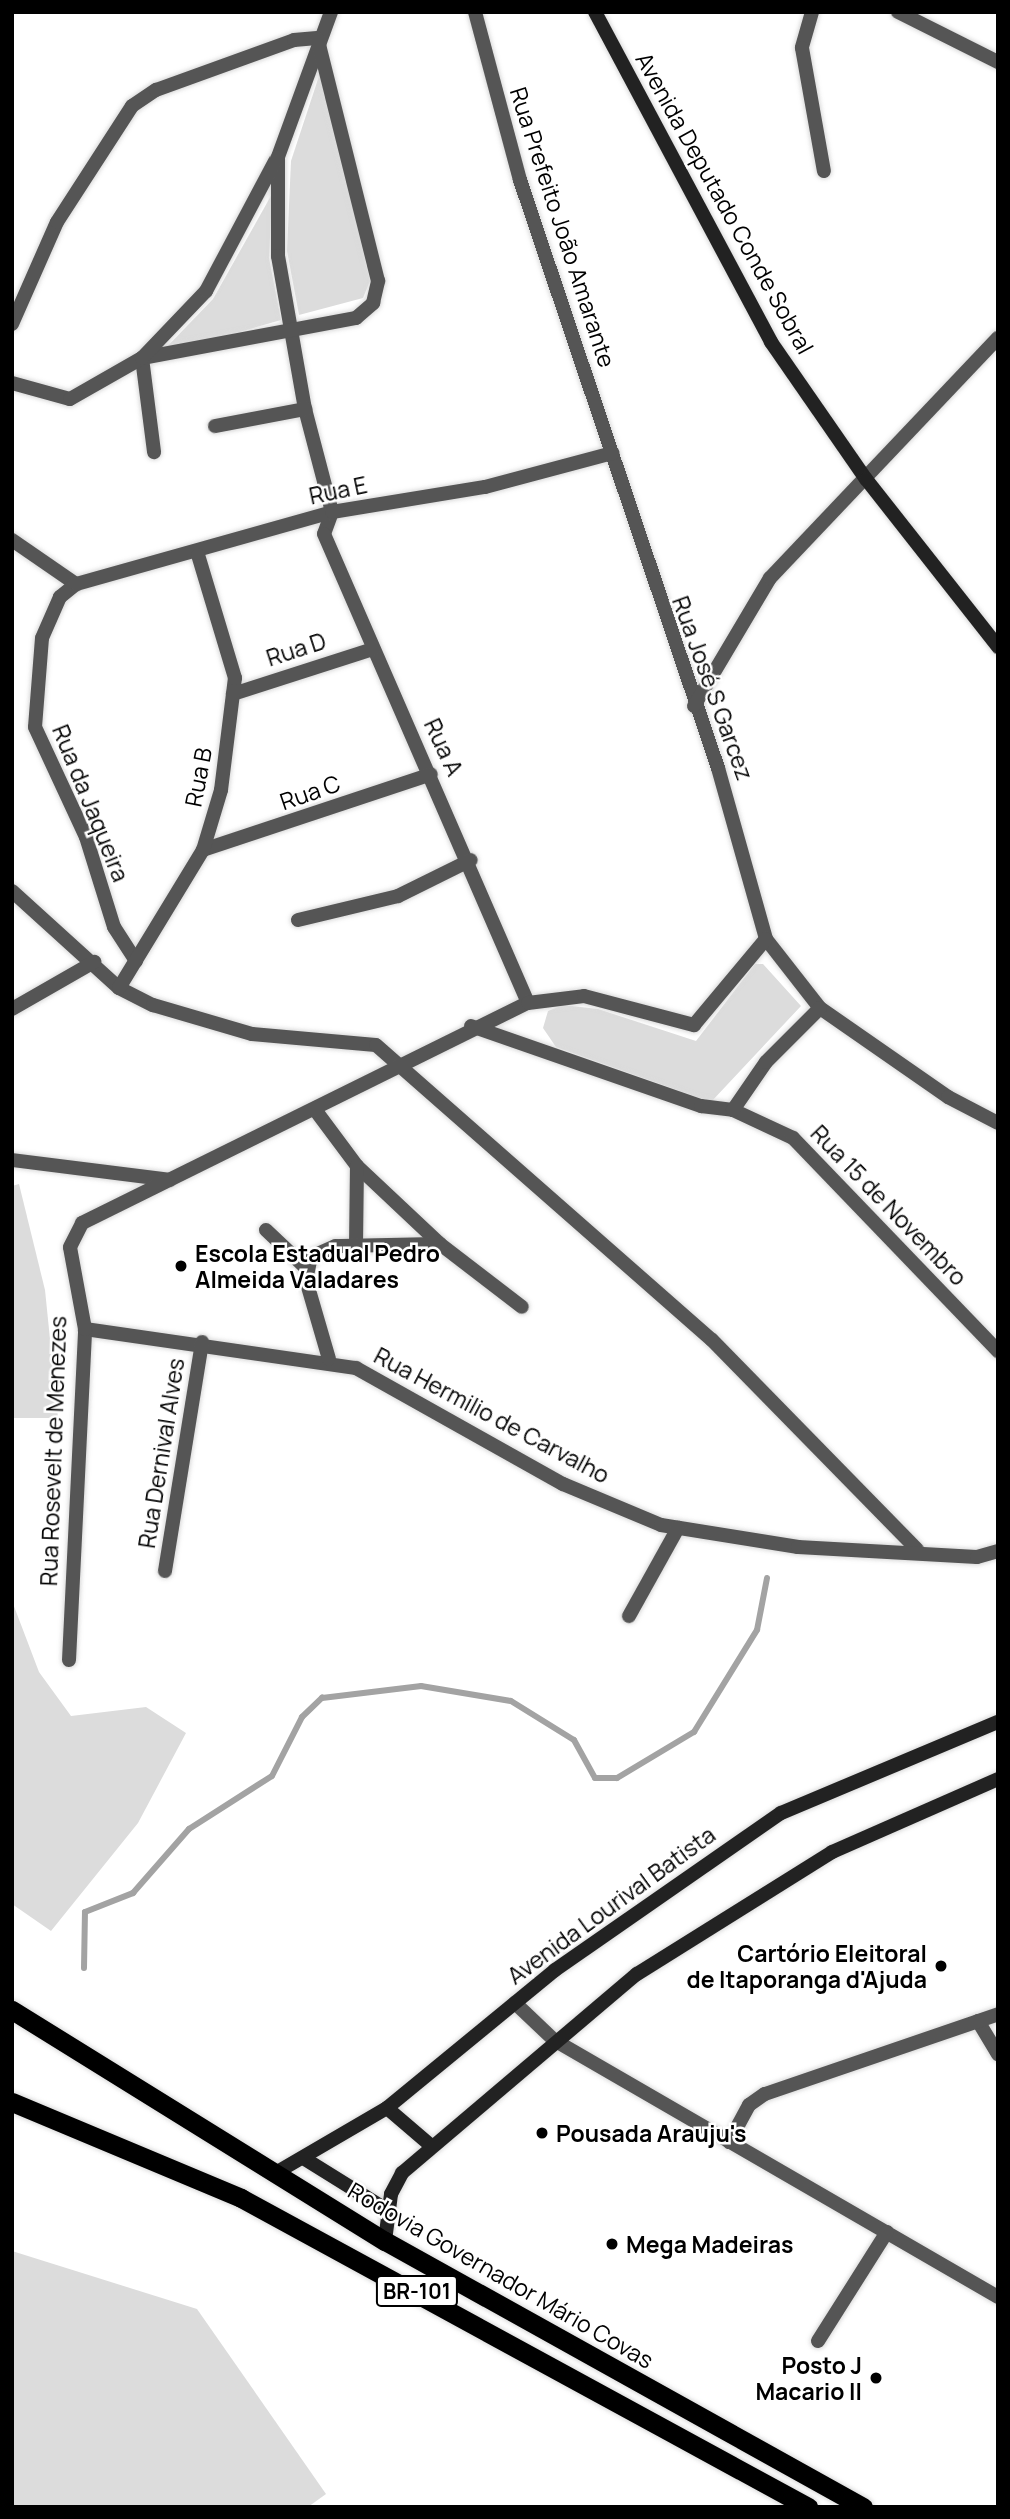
<!DOCTYPE html>
<html>
<head>
<meta charset="utf-8">
<style>
	body { margin:0 }
	#map { position:relative; width:1010px; height:2519px; overflow:hidden; background:#fff; font-family:Manrope,sans-serif }
	div>[style] { position:absolute }
	[style*='--x'] { left:calc(var(--x)*1px); top:calc(var(--y)*1px); width:calc(var(--w)*1px); rotate:calc(var(--a)*1deg) }
	.green>* { inset:0; background:#dcdcdc }
	.stream>* { height:6px; margin:-3px; padding:0 3px; transform-origin:3px; border-radius:3px; background:#a3a3a3 }
	.roads { filter:drop-shadow(0 0 2px #dbdbdb) drop-shadow(0 0 2px #dbdbdb) }
	.minor>* { height:14px; margin:-7px; padding:0 7px; transform-origin:7px; border-radius:7px; background:#555 }
	.secondary>* { height:14px; margin:-7px; padding:0 7px; transform-origin:7px; border-radius:7px; background:#222 }
	.trunk>* { height:19px; margin:-9.5px; padding:0 9.5px; transform-origin:9.5px; border-radius:9.5px; background:#000 }
	.dots>* { width:19px; height:19px; translate:-50% -50%; box-sizing:border-box; border:4px solid #fff; border-radius:50% }
	span { translate:-50% -50%; white-space:nowrap; text-align:center; line-height:1.15; -webkit-text-stroke:5px #fff; paint-order:stroke }
	.shield-label span { padding:2px 5px; background:#fff; border:2px solid; border-radius:5px; -webkit-text-stroke-width:0 }
	.shield-label { font-size:21px; color:#000; font-weight:700 }
	.street-label { font-size:23px; color:#000 }
	.poi-label { font-size:23px; color:#000; font-weight:700 }
	.left { translate:0 -50%; text-align:left }
	.right { translate:-100% -50%; text-align:right }
	.frame { position:absolute; inset:0; border:14px solid #000; pointer-events:none }
</style>
</head>
<body>
<div id="map">
	<div class="green">
		<i style="clip-path:polygon(321px 70px,370px 281px,363px 298px,299px 315px,287px 251px,291px 161px)"></i>
		<i style="clip-path:polygon(272px 194px,269px 258px,281px 320px,159px 355px,213px 299px)"></i>
		<i style="clip-path:polygon(755px 964px,763px 964px,801px 1006px,711px 1102px,556px 1047px,543px 1028px,548px 1011px,563px 1005px,598px 1009px,696px 1041px)"></i>
		<i style="clip-path:polygon(19px 1184px,45px 1290px,58px 1418px,12px 1418px,12px 1186px)"></i>
		<i style="clip-path:polygon(12px 1601px,39px 1672px,71px 1716px,146px 1707px,186px 1733px,138px 1823px,51px 1931px,12px 1904px)"></i>
		<i style="clip-path:polygon(12px 2251px,197px 2309px,326px 2494px,308px 2507px,12px 2507px)"></i>
	</div>
	<div class="stream">
		<i style="--x:84;--y:1968;--w:56;--a:-89"></i>
		<i style="--x:85;--y:1912;--w:52;--a:-21.6"></i>
		<i style="--x:133;--y:1893;--w:85;--a:-48.8"></i>
		<i style="--x:189;--y:1829;--w:98;--a:-32.6"></i>
		<i style="--x:272;--y:1776;--w:66;--a:-63"></i>
		<i style="--x:302;--y:1717;--w:28;--a:-44"></i>
		<i style="--x:322;--y:1698;--w:100;--a:-6.9"></i>
		<i style="--x:421;--y:1686;--w:91;--a:9.5"></i>
		<i style="--x:511;--y:1701;--w:74;--a:31.8"></i>
		<i style="--x:574;--y:1740;--w:43;--a:61.1"></i>
		<i style="--x:595;--y:1778;--w:22;--a:0"></i>
		<i style="--x:617;--y:1778;--w:90;--a:-30.9"></i>
		<i style="--x:694;--y:1732;--w:120;--a:-58.3"></i>
		<i style="--x:757;--y:1630;--w:53;--a:-79.1"></i>
	</div>
	<div class="roads">
		<div class="minor">
			<i style="--x:331;--y:12;--w:154;--a:110.1"></i>
			<i style="--x:278;--y:157;--w:99;--a:90"></i>
			<i style="--x:278;--y:256;--w:155;--a:80"></i>
			<i style="--x:305;--y:409;--w:106;--a:75.3"></i>
			<i style="--x:332;--y:512;--w:23;--a:110"></i>
			<i style="--x:324;--y:534;--w:511;--a:66.49"></i>
			<i style="--x:475;--y:12;--w:174;--a:75"></i>
			<i style="--x:520;--y:180;--w:620;--a:71.39"></i>
			<i style="--x:718;--y:768;--w:178;--a:74.3"></i>
			<i style="--x:766;--y:939;--w:88;--a:52"></i>
			<i style="--x:820;--y:1008;--w:156;--a:34.8"></i>
			<i style="--x:948;--y:1097;--w:56;--a:27.5"></i>
			<i style="--x:812;--y:12;--w:37;--a:106"></i>
			<i style="--x:802;--y:48;--w:125;--a:79.9"></i>
			<i style="--x:898;--y:12;--w:112;--a:26.6"></i>
			<i style="--x:12;--y:324;--w:111;--a:-66.2"></i>
			<i style="--x:57;--y:222;--w:138;--a:-57.1"></i>
			<i style="--x:132;--y:106;--w:29;--a:-34"></i>
			<i style="--x:156;--y:90;--w:147;--a:-19.9"></i>
			<i style="--x:294;--y:40;--w:23;--a:-5"></i>
			<i style="--x:142;--y:358;--w:218;--a:-10.6"></i>
			<i style="--x:356;--y:318;--w:23;--a:-41"></i>
			<i style="--x:373;--y:303;--w:23;--a:-77"></i>
			<i style="--x:378;--y:281;--w:248;--a:-104"></i>
			<i style="--x:142;--y:358;--w:95;--a:82.7"></i>
			<i style="--x:12;--y:383;--w:60;--a:15.4"></i>
			<i style="--x:70;--y:399;--w:83;--a:-29.7"></i>
			<i style="--x:142;--y:358;--w:93;--a:-46.3"></i>
			<i style="--x:206;--y:291;--w:147;--a:-62"></i>
			<i style="--x:215;--y:426;--w:92;--a:-10.7"></i>
			<i style="--x:12;--y:540;--w:78;--a:34.5"></i>
			<i style="--x:233;--y:694;--w:147;--a:-17.8"></i>
			<i style="--x:694;--y:706;--w:149;--a:-59.3"></i>
			<i style="--x:770;--y:578;--w:331;--a:-46.5"></i>
			<i style="--x:203;--y:850;--w:240;--a:-18.4"></i>
			<i style="--x:12;--y:891;--w:144;--a:42.2"></i>
			<i style="--x:119;--y:988;--w:38;--a:27"></i>
			<i style="--x:153;--y:1005;--w:103;--a:16.3"></i>
			<i style="--x:252;--y:1034;--w:124;--a:5.1"></i>
			<i style="--x:376;--y:1045;--w:447;--a:41.3"></i>
			<i style="--x:712;--y:1340;--w:293;--a:45.6"></i>
			<i style="--x:298;--y:920;--w:103;--a:-13.5"></i>
			<i style="--x:398;--y:896;--w:81;--a:-26.3"></i>
			<i style="--x:136;--y:961;--w:40;--a:-122.9"></i>
			<i style="--x:114;--y:927;--w:94;--a:-107.3"></i>
			<i style="--x:86;--y:837;--w:121;--a:-114.9"></i>
			<i style="--x:35;--y:727;--w:89;--a:-85.5"></i>
			<i style="--x:42;--y:638;--w:45;--a:-66.3"></i>
			<i style="--x:60;--y:597;--w:21;--a:-39"></i>
			<i style="--x:76;--y:584;--w:266;--a:-15.7"></i>
			<i style="--x:332;--y:512;--w:155;--a:-9.3"></i>
			<i style="--x:485;--y:487;--w:132;--a:-14.9"></i>
			<i style="--x:119;--y:988;--w:162;--a:-58.7"></i>
			<i style="--x:203;--y:850;--w:63;--a:-73.3"></i>
			<i style="--x:221;--y:790;--w:113;--a:-82.9"></i>
			<i style="--x:235;--y:678;--w:128;--a:-106.7"></i>
			<i style="--x:12;--y:1009;--w:95;--a:-29.8"></i>
			<i style="--x:471;--y:1026;--w:244;--a:19.2"></i>
			<i style="--x:701;--y:1106;--w:32;--a:7"></i>
			<i style="--x:733;--y:1110;--w:66;--a:25"></i>
			<i style="--x:793;--y:1138;--w:296;--a:46.1"></i>
			<i style="--x:733;--y:1110;--w:58;--a:-55.5"></i>
			<i style="--x:766;--y:1062;--w:76;--a:-45"></i>
			<i style="--x:316;--y:1111;--w:69;--a:53.3"></i>
			<i style="--x:357;--y:1166;--w:114;--a:43.2"></i>
			<i style="--x:440;--y:1244;--w:103;--a:37.5"></i>
			<i style="--x:12;--y:1160;--w:159;--a:7.2"></i>
			<i style="--x:266;--y:1230;--w:54;--a:43.5"></i>
			<i style="--x:356;--y:1246;--w:80;--a:-89.3"></i>
			<i style="--x:85;--y:1329;--w:274;--a:8.2"></i>
			<i style="--x:356;--y:1368;--w:237;--a:29.3"></i>
			<i style="--x:563;--y:1484;--w:106;--a:22.7"></i>
			<i style="--x:661;--y:1525;--w:139;--a:9.1"></i>
			<i style="--x:798;--y:1547;--w:179;--a:3.2"></i>
			<i style="--x:977;--y:1557;--w:22;--a:-16"></i>
			<i style="--x:329;--y:1359;--w:82;--a:-106.2"></i>
			<i style="--x:306;--y:1280;--w:24;--a:-78"></i>
			<i style="--x:311;--y:1257;--w:27;--a:-24"></i>
			<i style="--x:336;--y:1246;--w:104;--a:-1.1"></i>
			<i style="--x:165;--y:1571;--w:232;--a:-80.8"></i>
			<i style="--x:629;--y:1616;--w:101;--a:-60.9"></i>
			<i style="--x:69;--y:1660;--w:331;--a:-87.2"></i>
			<i style="--x:85;--y:1329;--w:83;--a:-100.4"></i>
			<i style="--x:70;--y:1247;--w:27;--a:-63"></i>
			<i style="--x:82;--y:1223;--w:497;--a:-26.3"></i>
			<i style="--x:528;--y:1003;--w:56;--a:-7.1"></i>
			<i style="--x:584;--y:996;--w:114;--a:14.8"></i>
			<i style="--x:694;--y:1025;--w:112;--a:-50.1"></i>
			<i style="--x:515;--y:2003;--w:54;--a:43.5"></i>
			<i style="--x:554;--y:2040;--w:513;--a:30.06"></i>
			<i style="--x:978;--y:2021;--w:39;--a:59"></i>
			<i style="--x:729;--y:2142;--w:42;--a:-61.6"></i>
			<i style="--x:749;--y:2105;--w:19;--a:-35"></i>
			<i style="--x:765;--y:2094;--w:246;--a:-18.9"></i>
			<i style="--x:818;--y:2341;--w:129;--a:-57.7"></i>
		</div>
		<div class="secondary">
			<i style="--x:595;--y:12;--w:374;--a:61.9"></i>
			<i style="--x:771;--y:342;--w:167;--a:55.3"></i>
			<i style="--x:866;--y:479;--w:214;--a:51.8"></i>
			<i style="--x:387;--y:2108;--w:55;--a:40.6"></i>
			<i style="--x:305;--y:2159;--w:97;--a:31.9"></i>
			<i style="--x:279;--y:2171;--w:125;--a:-30.3"></i>
			<i style="--x:387;--y:2108;--w:217;--a:-39.4"></i>
			<i style="--x:555;--y:1970;--w:275;--a:-34.8"></i>
			<i style="--x:781;--y:1813;--w:235;--a:-22.8"></i>
			<i style="--x:385;--y:2241;--w:47;--a:-82.7"></i>
			<i style="--x:391;--y:2194;--w:24;--a:-62"></i>
			<i style="--x:402;--y:2173;--w:308;--a:-40.3"></i>
			<i style="--x:637;--y:1974;--w:230;--a:-32"></i>
			<i style="--x:832;--y:1852;--w:181;--a:-23.7"></i>
		</div>
		<div class="trunk">
			<i style="--x:12;--y:2010;--w:439;--a:31.8"></i>
			<i style="--x:385;--y:2241;--w:547;--a:29.1"></i>
			<i style="--x:12;--y:2102;--w:248;--a:22.7"></i>
			<i style="--x:241;--y:2198;--w:646;--a:28.59"></i>
		</div>
	</div>
	<div class="dots">
		<i style="left:181px;top:1266px;background:#000"></i>
		<i style="left:941px;top:1966px;background:#000"></i>
		<i style="left:542px;top:2133px;background:#000"></i>
		<i style="left:612px;top:2244px;background:#000"></i>
		<i style="left:876px;top:2378px;background:#000"></i>
	</div>
	<div class="shield-label">
		<span style="left:417px;top:2291px">BR-101</span>
	</div>
	<div class="street-label">
		<span style="left:725px;top:203px;rotate:61deg">Avenida Deputado Conde Sobral</span>
		<span style="left:563px;top:227px;rotate:72deg">Rua Prefeito João Amarante</span>
		<span style="left:338px;top:490px;rotate:-12deg">Rua E</span>
		<span style="left:296px;top:649px;rotate:-18deg">Rua D</span>
		<span style="left:713px;top:688px;rotate:70deg">Rua José S Garcez</span>
		<span style="left:444px;top:747px;rotate:65deg">Rua A</span>
		<span style="left:198px;top:777px;rotate:-79deg">Rua B</span>
		<span style="left:310px;top:792px;rotate:-19deg">Rua C</span>
		<span style="left:91px;top:803px;rotate:68deg">Rua da Jaqueira</span>
		<span style="left:889px;top:1205px;rotate:46deg">Rua 15 de Novembro</span>
		<span style="left:492px;top:1415px;rotate:28deg">Rua Hermilio de Carvalho</span>
		<span style="left:53px;top:1451px;rotate:-88deg">Rua Rosevelt de Menezes</span>
		<span style="left:161px;top:1453px;rotate:-81deg">Rua Dernival Alves</span>
		<span style="left:611px;top:1905px;rotate:-36deg">Avenida Lourival Batista</span>
		<span style="left:501px;top:2275px;rotate:30deg">Rodovia Governador Mário Covas</span>
	</div>
	<div class="poi-label">
		<span class="left" style="left:195px;top:1266px">Escola Estadual Pedro<br>Almeida Valadares</span>
		<span class="right" style="left:927px;top:1966px">Cartório Eleitoral<br>de Itaporanga d'Ajuda</span>
		<span class="left" style="left:556px;top:2133px">Pousada Arauju's</span>
		<span class="left" style="left:626px;top:2244px">Mega Madeiras</span>
		<span class="right" style="left:862px;top:2378px">Posto J<br>Macario II</span>
	</div>
	<div class="frame"></div>
</div>
</body>
</html>
